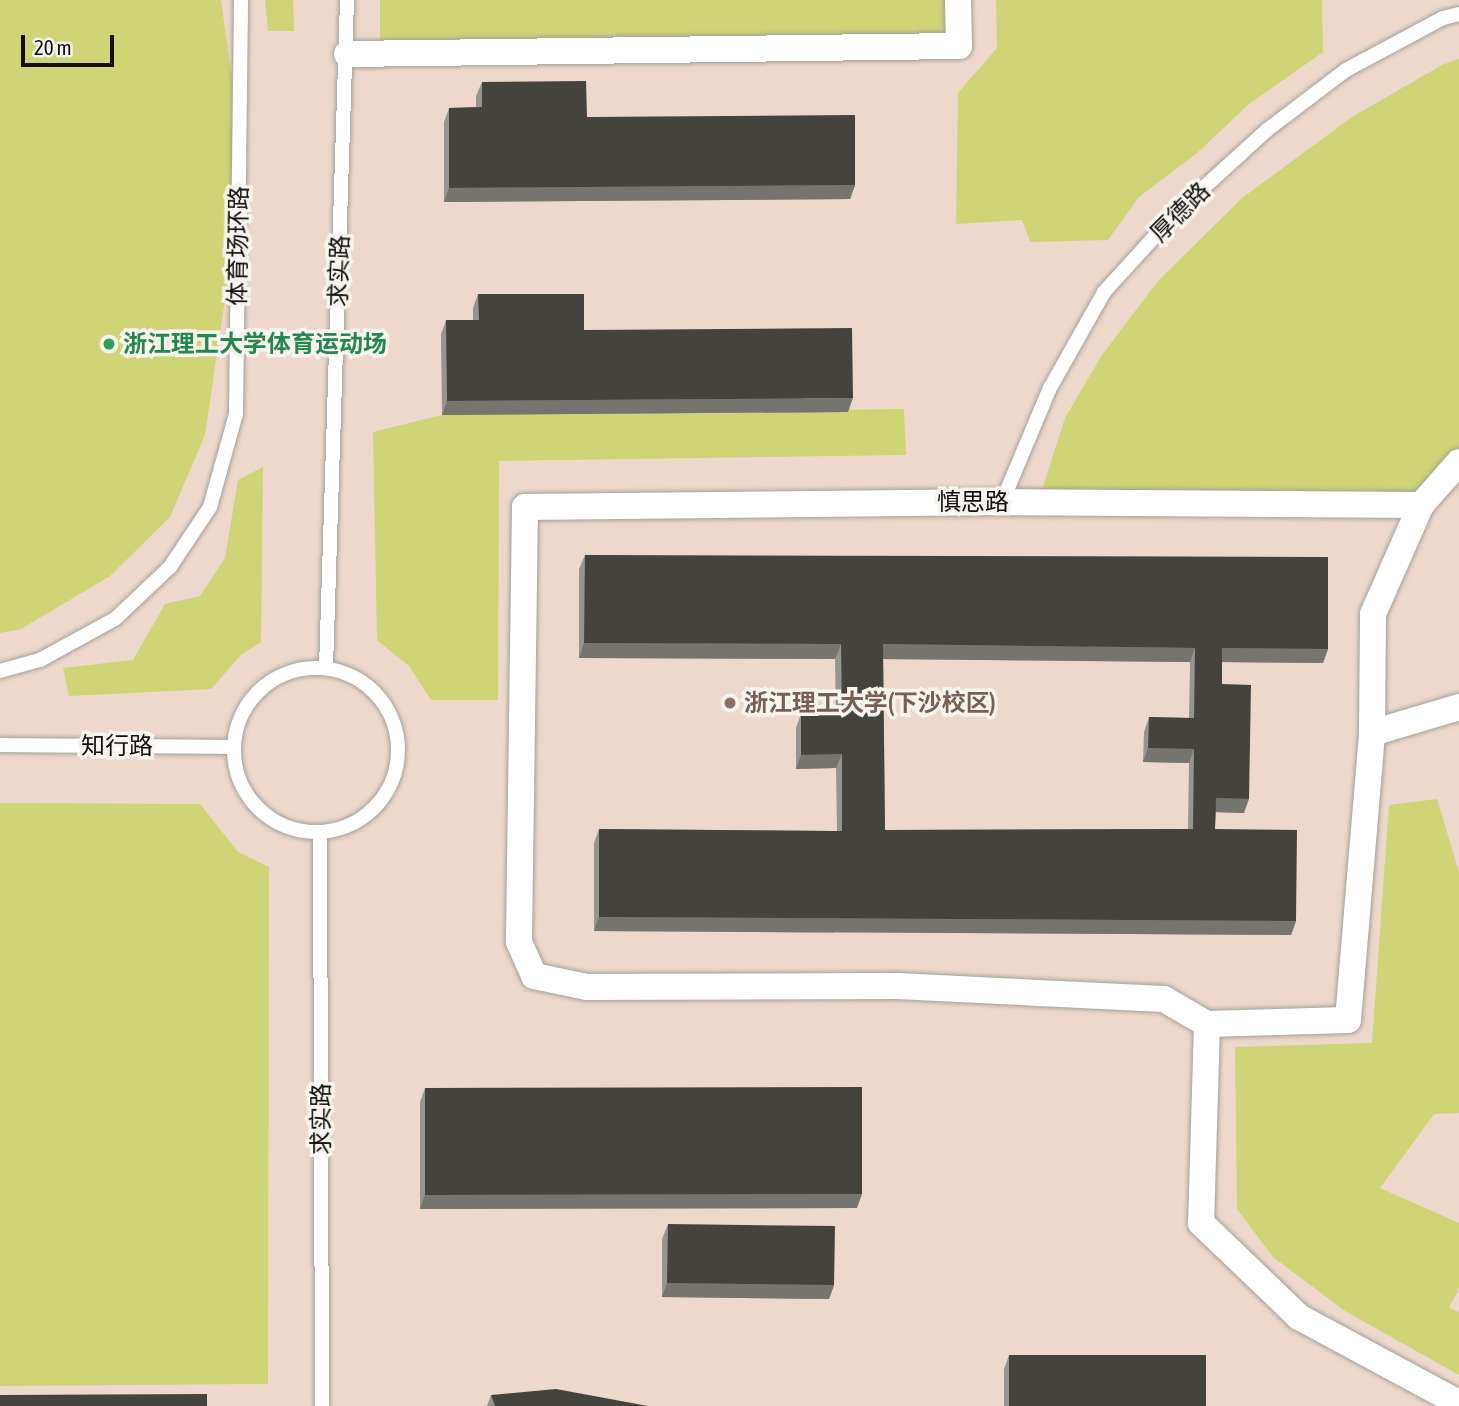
<!DOCTYPE html>
<html>
<head>
<meta charset="utf-8">
<style>
	body { margin:0 }
	#map { position:relative; width:1459px; height:1406px; overflow:hidden; background:#e9e7e1; font-family:"Asap Condensed","Noto Sans SC",sans-serif }
	div>[style] { position:absolute }
	[style*='--x'] { left:calc(var(--x)*1px); top:calc(var(--y)*1px); width:calc(var(--w)*1px); rotate:calc(var(--a)*1deg) }
	.education>* { inset:0; background:#eed8cb }
	.green>* { inset:0; background:#cfd476 }
	.roads { filter:drop-shadow(0 0 2px #a2a09b) drop-shadow(0 0 2px #a2a09b) }
	.lane>* { height:14px; margin:-7px; padding:0 7px; transform-origin:7px; border-radius:7px; background:#fff }
	.lane>.ring { margin:-7px; padding:0; box-sizing:content-box; background:none; border:14px solid #fff; border-radius:50% }
	.street>* { height:26px; margin:-13px; padding:0 13px; transform-origin:13px; border-radius:13px; background:#fff }
	.wall>* { inset:0; background:#969590 }
	.shaded-wall>* { inset:0; background:#76746f }
	.building>* { inset:0; background:#44433e }
	.dots>* { width:19px; height:19px; translate:-50% -50%; box-sizing:border-box; border:4px solid #f6f4ee; border-radius:50% }
	span { translate:-50% -50%; white-space:nowrap; text-align:center; line-height:1.15; -webkit-text-stroke:7px #f6f4ee; paint-order:stroke }
	.street-label { font-size:24px; color:#100f0d }
	.leisure-label { font-size:24px; color:#27864d; font-weight:700 }
	.left { translate:0 -50%; text-align:left }
	.education-label { font-size:24px; color:#785e54; font-weight:700 }
	.scale { position:absolute; left:21px; top:35px; width:93px; height:32px; box-sizing:border-box; border:4px solid #100f0d; border-top:0; padding-left:9px; font-size:21px; line-height:24px; white-space:nowrap; color:#100f0d; -webkit-text-stroke:5px #f6f4ee; paint-order:stroke }
</style>
</head>
<body>
<div id="map">
	<div class="education">
		<i style="clip-path:polygon(0 0,1459px 0,1459px 1406px,0 1406px)"></i>
	</div>
	<div class="green">
		<i style="clip-path:polygon(0 0,221px 0,232px 79px,232px 252px,205px 435px,170px 517px,110px 576px,21px 629px,0 633px)"></i>
		<i style="clip-path:polygon(265px 0,293px 0,294px 31px,268px 31px)"></i>
		<i style="clip-path:polygon(380px 0,958px 0,959px 46px,380px 53px)"></i>
		<i style="clip-path:polygon(996px 0,1322px 0,1323px 52px,1249px 104px,1197px 153px,1139px 197px,1108px 240px,1030px 242px,1022px 220px,956px 224px,958px 93px,997px 48px)"></i>
		<i style="clip-path:polygon(1459px 59px,1459px 462px,1421px 505px,1038px 502px,1065px 418px,1102px 355px,1158px 281px,1242px 198px,1352px 117px,1442px 65px)"></i>
		<i style="clip-path:polygon(904px 409px,906px 455px,499px 461px,498px 700px,431px 700px,409px 666px,377px 640px,373px 432px,442px 415px)"></i>
		<i style="clip-path:polygon(263px 467px,261px 642px,242px 654px,211px 689px,69px 696px,63px 668px,133px 660px,165px 604px,200px 596px,225px 558px,238px 480px)"></i>
		<i style="clip-path:polygon(1437px 799px,1459px 872px,1459px 1113px,1434px 1114px,1380px 1188px,1459px 1223px,1459px 1288px,1449px 1308px,1459px 1312px,1459px 1375px,1345px 1311px,1273px 1257px,1237px 1209px,1235px 1047px,1372px 1043px,1389px 805px)"></i>
		<i style="clip-path:polygon(0 803px,200px 804px,238px 852px,269px 867px,268px 1384px,0 1386px)"></i>
	</div>
	<div class="roads">
		<div class="lane">
			<i style="--x:1002;--y:502;--w:124;--a:-67.2"></i>
			<i style="--x:1050;--y:388;--w:110;--a:-60.6"></i>
			<i style="--x:1104;--y:292;--w:110;--a:-47.6"></i>
			<i style="--x:1178;--y:211;--w:120;--a:-42.3"></i>
			<i style="--x:1267;--y:130;--w:99;--a:-37.2"></i>
			<i style="--x:1346;--y:70;--w:110;--a:-28.2"></i>
			<i style="--x:1443;--y:18;--w:16;--a:-14"></i>
			<i style="--x:326;--y:668;--w:668;--a:-88.2"></i>
			<i class="ring" style="left:234px;top:668px;width:150px;height:150px"></i>
			<i style="--x:0;--y:671;--w:41;--a:-15.4"></i>
			<i style="--x:40;--y:660;--w:85;--a:-28.7"></i>
			<i style="--x:115;--y:619;--w:76;--a:-43.4"></i>
			<i style="--x:170;--y:567;--w:72;--a:-56.3"></i>
			<i style="--x:210;--y:507;--w:97;--a:-74.4"></i>
			<i style="--x:236;--y:414;--w:414;--a:-89.3"></i>
			<i style="--x:0;--y:745;--w:234;--a:0.5"></i>
			<i style="--x:320;--y:832;--w:574;--a:89.8"></i>
		</div>
		<div class="street">
			<i style="--x:347;--y:54;--w:612;--a:-0.75"></i>
			<i style="--x:959;--y:46;--w:46;--a:-91.2"></i>
			<i style="--x:1421;--y:505;--w:419;--a:-179.6"></i>
			<i style="--x:1002;--y:502;--w:477;--a:179.4"></i>
			<i style="--x:525;--y:507;--w:435;--a:90.8"></i>
			<i style="--x:519;--y:942;--w:37;--a:66"></i>
			<i style="--x:534;--y:976;--w:54;--a:11.7"></i>
			<i style="--x:587;--y:987;--w:310;--a:-0.2"></i>
			<i style="--x:897;--y:986;--w:267;--a:2.8"></i>
			<i style="--x:1164;--y:999;--w:50;--a:30.2"></i>
			<i style="--x:1207;--y:1024;--w:141;--a:-1.6"></i>
			<i style="--x:1348;--y:1020;--w:288;--a:-85.2"></i>
			<i style="--x:1372;--y:733;--w:119;--a:-89.5"></i>
			<i style="--x:1373;--y:614;--w:119;--a:-66.2"></i>
			<i style="--x:1421;--y:505;--w:57;--a:-48.5"></i>
			<i style="--x:1372;--y:733;--w:91;--a:-16.6"></i>
			<i style="--x:1207;--y:1024;--w:199;--a:91.7"></i>
			<i style="--x:1201;--y:1223;--w:136;--a:43.8"></i>
			<i style="--x:1299;--y:1317;--w:182;--a:28.3"></i>
		</div>
	</div>
	<div class="wall">
		<i style="clip-path:polygon(482px 82px,587px 117px,855px 185px,850px 199px,444px 202px,444px 122px,449px 108px,476px 107px,476px 96px)"></i>
		<i style="clip-path:polygon(478px 294px,584px 330px,848px 412px,442px 415px,441px 334px,446px 320px,473px 320px,473px 308px)"></i>
		<i style="clip-path:polygon(evenodd,585px 555px,1328px 649px,1323px 663px,1222px 662px,1222px 684px,1244px 813px,1216px 812px,1215px 829px,1296px 921px,1291px 935px,594px 931px,594px 843px,599px 829px,837px 831px,836px 768px,796px 769px,796px 728px,801px 714px,836px 714px,835px 659px,579px 658px,579px 569px,585px 555px,883px 659px,1190px 662px,1189px 718px,1149px 717px,1144px 732px,1143px 762px,1189px 763px,1188px 829px,885px 830px,883px 659px)"></i>
		<i style="clip-path:polygon(425px 1088px,857px 1208px,420px 1209px,420px 1102px)"></i>
		<i style="clip-path:polygon(668px 1224px,834px 1285px,829px 1299px,662px 1297px,662px 1239px)"></i>
		<i style="clip-path:polygon(1009px 1355px,1206px 1406px,1004px 1406px,1004px 1369px)"></i>
		<i style="clip-path:polygon(491px 1395px,648px 1406px,487px 1406px)"></i>
	</div>
	<div class="shaded-wall">
		<i style="clip-path:polygon(855px 185px,850px 199px,444px 202px,449px 188px)"></i>
		<i style="clip-path:polygon(853px 398px,848px 412px,442px 415px,447px 401px)"></i>
		<i style="clip-path:polygon(584px 643px,841px 644px,835px 659px,579px 658px)"></i>
		<i style="clip-path:polygon(883px 644px,1195px 648px,1190px 662px,878px 659px)"></i>
		<i style="clip-path:polygon(1222px 648px,1328px 649px,1323px 663px,1216px 662px)"></i>
		<i style="clip-path:polygon(1148px 748px,1194px 749px,1189px 763px,1143px 762px)"></i>
		<i style="clip-path:polygon(842px 754px,836px 768px,796px 769px,801px 755px)"></i>
		<i style="clip-path:polygon(1216px 798px,1249px 799px,1244px 813px,1211px 812px)"></i>
		<i style="clip-path:polygon(599px 917px,1296px 921px,1291px 935px,594px 931px)"></i>
		<i style="clip-path:polygon(862px 1194px,857px 1208px,420px 1209px,425px 1195px)"></i>
		<i style="clip-path:polygon(667px 1283px,834px 1285px,829px 1299px,662px 1297px)"></i>
	</div>
	<div class="building">
		<i style="clip-path:polygon(586px 81px,587px 117px,855px 115px,855px 185px,449px 188px,449px 108px,482px 107px,482px 82px)"></i>
		<i style="clip-path:polygon(478px 294px,584px 294px,584px 330px,852px 328px,853px 398px,447px 401px,446px 320px,479px 320px)"></i>
		<i style="clip-path:polygon(evenodd,585px 555px,1328px 557px,1328px 649px,1222px 648px,1222px 684px,1251px 685px,1249px 799px,1216px 798px,1215px 829px,1297px 830px,1296px 921px,599px 917px,599px 829px,842px 831px,842px 754px,801px 755px,801px 714px,842px 714px,841px 644px,584px 643px,585px 555px,883px 644px,1195px 648px,1194px 718px,1149px 717px,1148px 748px,1194px 749px,1193px 829px,885px 830px,883px 644px)"></i>
		<i style="clip-path:polygon(862px 1087px,862px 1194px,425px 1195px,425px 1088px)"></i>
		<i style="clip-path:polygon(668px 1224px,835px 1226px,834px 1285px,667px 1283px)"></i>
		<i style="clip-path:polygon(1009px 1355px,1206px 1355px,1206px 1406px,1009px 1406px)"></i>
		<i style="clip-path:polygon(556px 1389px,648px 1406px,495px 1406px,491px 1395px)"></i>
		<i style="clip-path:polygon(207px 1394px,207px 1406px,0 1406px,0 1395px)"></i>
	</div>
	<div class="dots">
		<i style="left:109px;top:344px;background:#2e9e5b"></i>
		<i style="left:730px;top:703px;background:#8d6e63"></i>
	</div>
	<div class="street-label">
		<span style="left:1180px;top:212px;rotate:-45deg">厚德路</span>
		<span style="left:238px;top:246px;rotate:-89deg">体育场环路</span>
		<span style="left:339px;top:271px;rotate:-88deg">求实路</span>
		<span style="left:973px;top:502px">慎思路</span>
		<span style="left:117px;top:746px">知行路</span>
		<span style="left:321px;top:1119px;rotate:-90deg">求实路</span>
	</div>
	<div class="leisure-label">
		<span class="left" style="left:123px;top:344px">浙江理工大学体育运动场</span>
	</div>
	<div class="education-label">
		<span class="left" style="left:744px;top:703px">浙江理工大学(下沙校区)</span>
	</div>
	<div class="scale">20 m</div>
</div>
</body>
</html>
